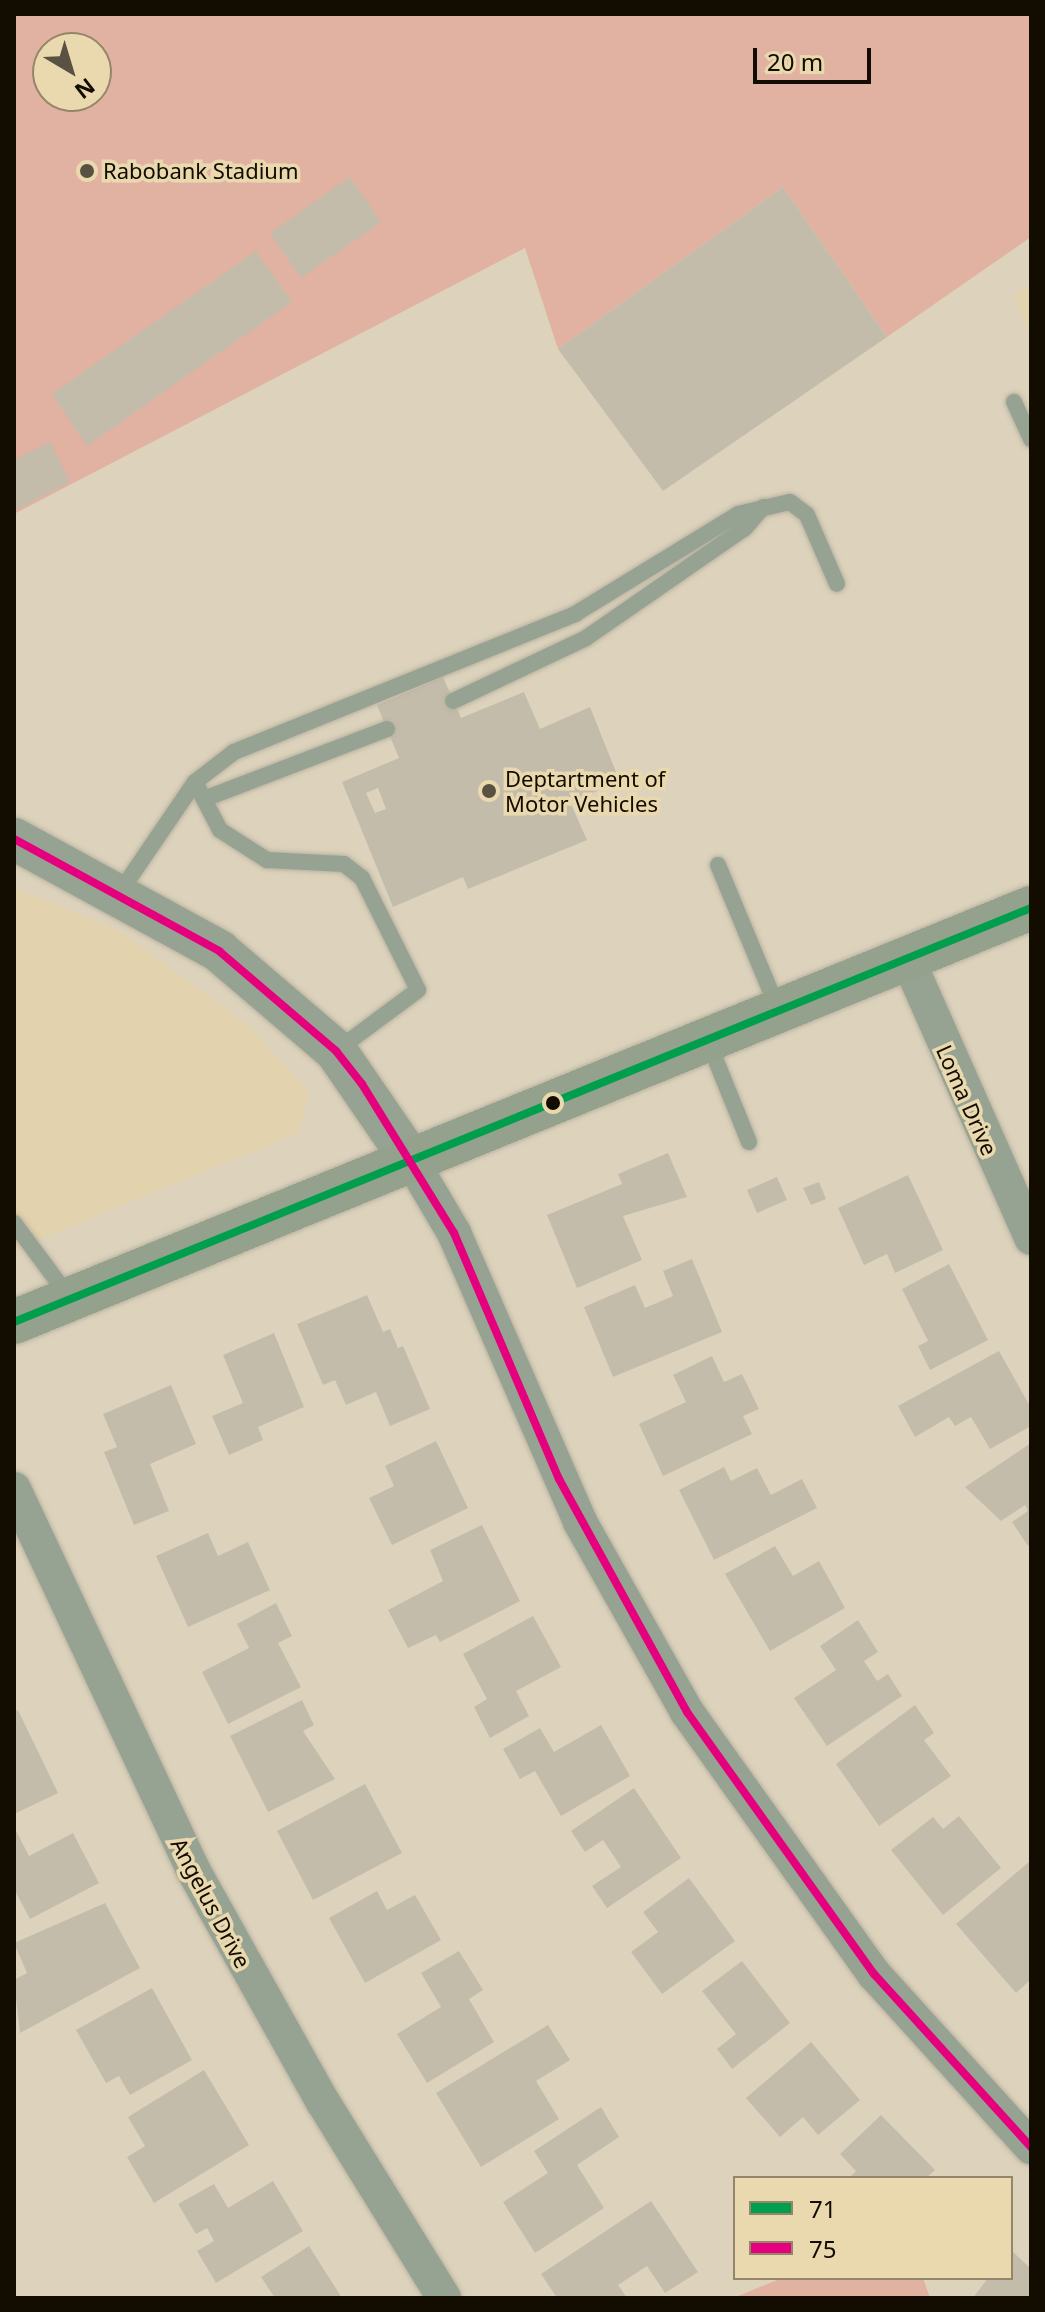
<!DOCTYPE html>
<html>
<head>
<meta charset="utf-8">
<style>
	body { margin:0 }
	#map { position:relative; width:1045px; height:2312px; overflow:hidden; background:#ddd3bc; font-family:"Noto Sans",sans-serif }
	div>[style] { position:absolute }
	[style*='--x'] { left:calc(var(--x)*1px); top:calc(var(--y)*1px); width:calc(var(--w)*1px); rotate:calc(var(--a)*1deg) }
	.built>* { inset:0; background:#e2d2ad }
	.green>* { inset:0; background:#e1b2a1 }
	.building>* { inset:0; background:#c4bcab }
	.roads { filter:drop-shadow(0 0 2px #bab2a1) drop-shadow(0 0 2px #bab2a1) }
	.service>* { height:16px; margin:-8px; padding:0 8px; transform-origin:8px; border-radius:8px; background:#96a393 }
	.minor>* { height:34px; margin:-17px; padding:0 17px; transform-origin:17px; border-radius:17px; background:#96a393 }
	.tertiary>* { height:42px; margin:-21px; padding:0 21px; transform-origin:21px; border-radius:21px; background:#96a393 }
	.secondary>* { height:44px; margin:-22px; padding:0 22px; transform-origin:22px; border-radius:22px; background:#93a18d }
	.bus-1>* { height:8px; margin:-4px; padding:0 4px; transform-origin:4px; border-radius:4px; background:#019e4d }
	.bus-2>* { height:8px; margin:-4px; padding:0 4px; transform-origin:4px; border-radius:4px; background:#e5007d }
	.dots>* { width:22px; height:22px; translate:-50% -50%; box-sizing:border-box; border:4px solid #ead9af; border-radius:50% }
	span { translate:-50% -50%; white-space:nowrap; text-align:center; line-height:1.15; -webkit-text-stroke:7px #ead9af; paint-order:stroke }
	.poi-label { font-size:22px; color:#120c01 }
	.left { translate:0 -50%; text-align:left }
	.street-label { font-size:22px; color:#120c01 }
	.frame { position:absolute; inset:0; border:16px solid #120c01; pointer-events:none }
	.legend { position:absolute; left:733px; top:2176px; width:280px; height:104px; box-sizing:border-box; background:#ead9af; border:2px solid #948769; margin:0; padding:10px 14px; list-style:none; font-size:24px; color:#120c01 }
	.legend li { display:flex; align-items:center; gap:16px; height:40px }
	.legend b { width:40px; border:2px solid #948769 }
	.north { position:absolute; left:32px; top:32px; width:80px; height:80px; box-sizing:border-box; background:#ead9af; border:2px solid #948769; border-radius:50%; rotate:142deg; font-size:22px; font-weight:700; line-height:32px; text-align:center; color:#120c01 }
	.north::after { content:''; display:block; margin:auto; width:28px; height:36px; background:#595242; clip-path:polygon(50% 0,100% 100%,50% 72%,0 100%) }
	.scale { position:absolute; left:753px; top:48px; width:118px; height:36px; box-sizing:border-box; border:4px solid #120c01; border-top:0; padding-left:10px; font-size:24px; line-height:28px; white-space:nowrap; color:#120c01; -webkit-text-stroke:6px #ead9af; paint-order:stroke }
</style>
</head>
<body>
<div id="map">
	<div class="built">
		<i style="clip-path:polygon(1031px 283px,1031px 337px,1014px 295px)"></i>
		<i style="clip-path:polygon(14px 887px,120px 931px,248px 1025px,309px 1092px,298px 1133px,14px 1250px)"></i>
	</div>
	<div class="green">
		<i style="clip-path:polygon(evenodd,14px 14px,1031px 14px,1031px 237px,887px 337px,783px 187px,558px 349px,525px 248px,14px 514px,14px 14px,48px 48px,96px 48px,96px 96px,48px 96px,48px 48px)"></i>
		<i style="clip-path:polygon(782px 2278px,923px 2278px,930px 2298px,733px 2298px)"></i>
	</div>
	<div class="building">
		<i style="clip-path:polygon(350px 177px,381px 222px,301px 278px,270px 233px)"></i>
		<i style="clip-path:polygon(783px 187px,887px 337px,663px 491px,558px 349px)"></i>
		<i style="clip-path:polygon(256px 251px,292px 302px,87px 446px,52px 394px)"></i>
		<i style="clip-path:polygon(50px 442px,70px 482px,14px 511px,14px 460px)"></i>
		<i style="clip-path:polygon(evenodd,443px 677px,461px 718px,524px 692px,540px 729px,590px 707px,620px 782px,570px 802px,587px 840px,468px 889px,463px 877px,393px 907px,342px 782px,399px 758px,377px 705px,443px 677px,378px 788px,386px 809px,375px 813px,366px 793px,378px 788px)"></i>
		<i style="clip-path:polygon(668px 1153px,687px 1197px,623px 1216px,642px 1260px,577px 1288px,547px 1215px,622px 1184px,618px 1174px)"></i>
		<i style="clip-path:polygon(908px 1175px,943px 1250px,895px 1273px,887px 1254px,864px 1265px,838px 1208px)"></i>
		<i style="clip-path:polygon(777px 1177px,787px 1200px,757px 1213px,747px 1190px)"></i>
		<i style="clip-path:polygon(819px 1182px,826px 1199px,811px 1205px,803px 1188px)"></i>
		<i style="clip-path:polygon(692px 1259px,722px 1332px,613px 1377px,584px 1307px,635px 1285px,645px 1308px,673px 1296px,663px 1271px)"></i>
		<i style="clip-path:polygon(949px 1264px,988px 1340px,930px 1370px,918px 1346px,928px 1341px,902px 1289px)"></i>
		<i style="clip-path:polygon(367px 1295px,383px 1332px,390px 1329px,398px 1348px,403px 1346px,430px 1409px,390px 1426px,376px 1392px,346px 1405px,335px 1380px,323px 1385px,297px 1324px)"></i>
		<i style="clip-path:polygon(274px 1333px,304px 1407px,258px 1427px,263px 1440px,229px 1455px,212px 1416px,243px 1403px,223px 1355px)"></i>
		<i style="clip-path:polygon(999px 1351px,1031px 1408px,1031px 1426px,990px 1449px,971px 1417px,955px 1426px,949px 1417px,915px 1437px,898px 1406px)"></i>
		<i style="clip-path:polygon(712px 1356px,724px 1382px,742px 1374px,759px 1409px,743px 1416px,752px 1434px,663px 1476px,639px 1424px,686px 1402px,673px 1375px)"></i>
		<i style="clip-path:polygon(171px 1385px,196px 1444px,150px 1464px,169px 1511px,134px 1525px,104px 1452px,117px 1447px,103px 1414px)"></i>
		<i style="clip-path:polygon(436px 1441px,468px 1508px,392px 1545px,369px 1498px,394px 1486px,385px 1466px)"></i>
		<i style="clip-path:polygon(1031px 1443px,1031px 1544px,1028px 1546px,1012px 1522px,1028px 1511px,1025px 1505px,1001px 1521px,965px 1487px)"></i>
		<i style="clip-path:polygon(724px 1467px,731px 1481px,757px 1468px,771px 1495px,802px 1479px,817px 1508px,714px 1560px,679px 1490px)"></i>
		<i style="clip-path:polygon(482px 1525px,520px 1601px,440px 1642px,436px 1635px,408px 1648px,388px 1610px,443px 1581px,430px 1550px)"></i>
		<i style="clip-path:polygon(208px 1533px,218px 1556px,248px 1542px,270px 1590px,188px 1627px,156px 1556px)"></i>
		<i style="clip-path:polygon(775px 1546px,793px 1576px,819px 1561px,845px 1608px,770px 1651px,725px 1574px)"></i>
		<i style="clip-path:polygon(276px 1603px,292px 1636px,278px 1643px,301px 1687px,228px 1724px,202px 1672px,249px 1648px,237px 1624px)"></i>
		<i style="clip-path:polygon(533px 1616px,561px 1667px,516px 1691px,529px 1716px,490px 1738px,474px 1707px,487px 1699px,463px 1654px)"></i>
		<i style="clip-path:polygon(858px 1620px,878px 1652px,864px 1661px,877px 1681px,888px 1674px,902px 1696px,827px 1746px,794px 1698px,836px 1670px,820px 1646px)"></i>
		<i style="clip-path:polygon(302px 1700px,314px 1725px,303px 1731px,335px 1779px,268px 1812px,230px 1736px)"></i>
		<i style="clip-path:polygon(915px 1705px,934px 1733px,924px 1740px,951px 1776px,879px 1826px,836px 1764px)"></i>
		<i style="clip-path:polygon(18px 1710px,58px 1793px,14px 1814px,14px 1712px)"></i>
		<i style="clip-path:polygon(601px 1725px,630px 1776px,561px 1816px,535px 1771px,520px 1779px,503px 1749px,540px 1728px,554px 1752px)"></i>
		<i style="clip-path:polygon(365px 1784px,402px 1853px,313px 1900px,277px 1831px)"></i>
		<i style="clip-path:polygon(634px 1788px,681px 1858px,607px 1908px,592px 1886px,621px 1867px,603px 1840px,585px 1852px,571px 1831px)"></i>
		<i style="clip-path:polygon(959px 1816px,1001px 1868px,943px 1915px,891px 1850px,933px 1817px,943px 1829px)"></i>
		<i style="clip-path:polygon(14px 1827px,29px 1856px,73px 1833px,99px 1883px,30px 1919px,14px 1889px)"></i>
		<i style="clip-path:polygon(1029px 1862px,1031px 1979px,1016px 1993px,956px 1924px)"></i>
		<i style="clip-path:polygon(689px 1878px,735px 1941px,662px 1994px,631px 1952px,658px 1932px,643px 1912px)"></i>
		<i style="clip-path:polygon(377px 1891px,387px 1910px,415px 1895px,441px 1940px,365px 1983px,329px 1918px)"></i>
		<i style="clip-path:polygon(105px 1903px,140px 1968px,20px 2033px,14px 1980px,27px 1973px,14px 1943px)"></i>
		<i style="clip-path:polygon(459px 1951px,483px 1990px,469px 1999px,494px 2042px,427px 2083px,397px 2034px,441px 2007px,421px 1973px)"></i>
		<i style="clip-path:polygon(742px 1961px,790px 2023px,732px 2069px,717px 2049px,736px 2034px,702px 1991px)"></i>
		<i style="clip-path:polygon(152px 1988px,192px 2060px,130px 2095px,119px 2076px,106px 2083px,76px 2030px)"></i>
		<i style="clip-path:polygon(548px 2025px,570px 2060px,536px 2081px,559px 2119px,481px 2167px,436px 2093px)"></i>
		<i style="clip-path:polygon(811px 2042px,860px 2100px,818px 2135px,803px 2117px,780px 2137px,746px 2098px)"></i>
		<i style="clip-path:polygon(204px 2070px,249px 2145px,154px 2203px,127px 2157px,145px 2146px,128px 2117px)"></i>
		<i style="clip-path:polygon(601px 2107px,619px 2137px,577px 2165px,604px 2208px,535px 2253px,503px 2202px,548px 2173px,534px 2151px)"></i>
		<i style="clip-path:polygon(881px 2115px,935px 2170px,926px 2178px,849px 2178px,856px 2171px,840px 2154px)"></i>
		<i style="clip-path:polygon(273px 2181px,303px 2231px,216px 2283px,197px 2251px,214px 2241px,207px 2228px,196px 2234px,178px 2204px,214px 2184px,228px 2208px)"></i>
		<i style="clip-path:polygon(651px 2201px,698px 2272px,665px 2293px,647px 2266px,618px 2285px,627px 2298px,557px 2298px,541px 2274px)"></i>
		<i style="clip-path:polygon(309px 2246px,342px 2298px,275px 2298px,261px 2277px)"></i>
		<i style="clip-path:polygon(1011px 2250px,1031px 2269px,1031px 2298px,973px 2298px,988px 2278px,1011px 2278px)"></i>
	</div>
	<div class="roads">
		<div class="service">
			<i style="--x:1014;--y:402;--w:41;--a:65.3"></i>
			<i style="--x:453;--y:701;--w:147;--a:-25.3"></i>
			<i style="--x:586;--y:638;--w:193;--a:-34.7"></i>
			<i style="--x:745;--y:528;--w:28;--a:-49"></i>
			<i style="--x:195;--y:782;--w:54;--a:62.5"></i>
			<i style="--x:220;--y:830;--w:56;--a:32.6"></i>
			<i style="--x:267;--y:860;--w:77;--a:3"></i>
			<i style="--x:344;--y:864;--w:23;--a:38"></i>
			<i style="--x:362;--y:878;--w:125;--a:63.4"></i>
			<i style="--x:418;--y:990;--w:102;--a:143.4"></i>
			<i style="--x:204;--y:799;--w:196;--a:-20.9"></i>
			<i style="--x:718;--y:865;--w:154;--a:67.4"></i>
			<i style="--x:120;--y:892;--w:133;--a:-55.7"></i>
			<i style="--x:195;--y:782;--w:49;--a:-37.6"></i>
			<i style="--x:234;--y:752;--w:368;--a:-22"></i>
			<i style="--x:575;--y:614;--w:191;--a:-31.5"></i>
			<i style="--x:738;--y:514;--w:53;--a:-13"></i>
			<i style="--x:790;--y:502;--w:21;--a:37"></i>
			<i style="--x:807;--y:515;--w:75;--a:66.5"></i>
			<i style="--x:708;--y:1041;--w:109;--a:67.9"></i>
			<i style="--x:14;--y:1223;--w:92;--a:53.4"></i>
		</div>
		<div class="minor">
			<i style="--x:908;--y:960;--w:304;--a:66.1"></i>
			<i style="--x:411;--y:1160;--w:85;--a:59.5"></i>
			<i style="--x:454;--y:1233;--w:315;--a:66.4"></i>
			<i style="--x:580;--y:1522;--w:218;--a:60.6"></i>
			<i style="--x:687;--y:1712;--w:322;--a:54.5"></i>
			<i style="--x:874;--y:1974;--w:234;--a:47.8"></i>
			<i style="--x:14;--y:1489;--w:419;--a:64.8"></i>
			<i style="--x:192;--y:1868;--w:268;--a:60.8"></i>
			<i style="--x:323;--y:2102;--w:230;--a:58.3"></i>
		</div>
		<div class="tertiary">
			<i style="--x:14;--y:839;--w:234;--a:28.6"></i>
			<i style="--x:219;--y:951;--w:154;--a:40.5"></i>
			<i style="--x:336;--y:1051;--w:132;--a:55.5"></i>
		</div>
		<div class="secondary">
			<i style="--x:14;--y:1322;--w:1098;--a:-22.15"></i>
		</div>
	</div>
	<div class="bus-1">
		<i style="--x:14;--y:1322;--w:1098;--a:-22.15"></i>
	</div>
	<div class="bus-2">
		<i style="--x:14;--y:839;--w:234;--a:28.6"></i>
		<i style="--x:219;--y:951;--w:154;--a:40.5"></i>
		<i style="--x:336;--y:1051;--w:42;--a:51.8"></i>
		<i style="--x:362;--y:1084;--w:175;--a:58.3"></i>
		<i style="--x:454;--y:1233;--w:267;--a:66.9"></i>
		<i style="--x:559;--y:1479;--w:266;--a:61.2"></i>
		<i style="--x:687;--y:1712;--w:322;--a:54.5"></i>
		<i style="--x:874;--y:1974;--w:234;--a:47.8"></i>
	</div>
	<div class="dots">
		<i style="left:87px;top:171px;background:#595242"></i>
		<i style="left:489px;top:791px;background:#595242"></i>
		<i style="left:553px;top:1103px;background:#120c01"></i>
	</div>
	<div class="poi-label">
		<span class="left" style="left:103px;top:171px">Rabobank Stadium</span>
		<span class="left" style="left:505px;top:791px">Deptartment of<br>Motor Vehicles</span>
	</div>
	<div class="street-label">
		<span style="left:967px;top:1100px;rotate:66deg">Loma Drive</span>
		<span style="left:211px;top:1903px;rotate:62deg">Angelus Drive</span>
	</div>
	<div class="frame"></div>
	<ul class="legend">
	<li><b style="height:10px;background:#019e4d"></b>71</li>
	<li><b style="height:10px;background:#e5007d"></b>75</li>
	</ul>
	<div class="north">N</div>
	<div class="scale">20 m</div>
</div>
</body>
</html>
